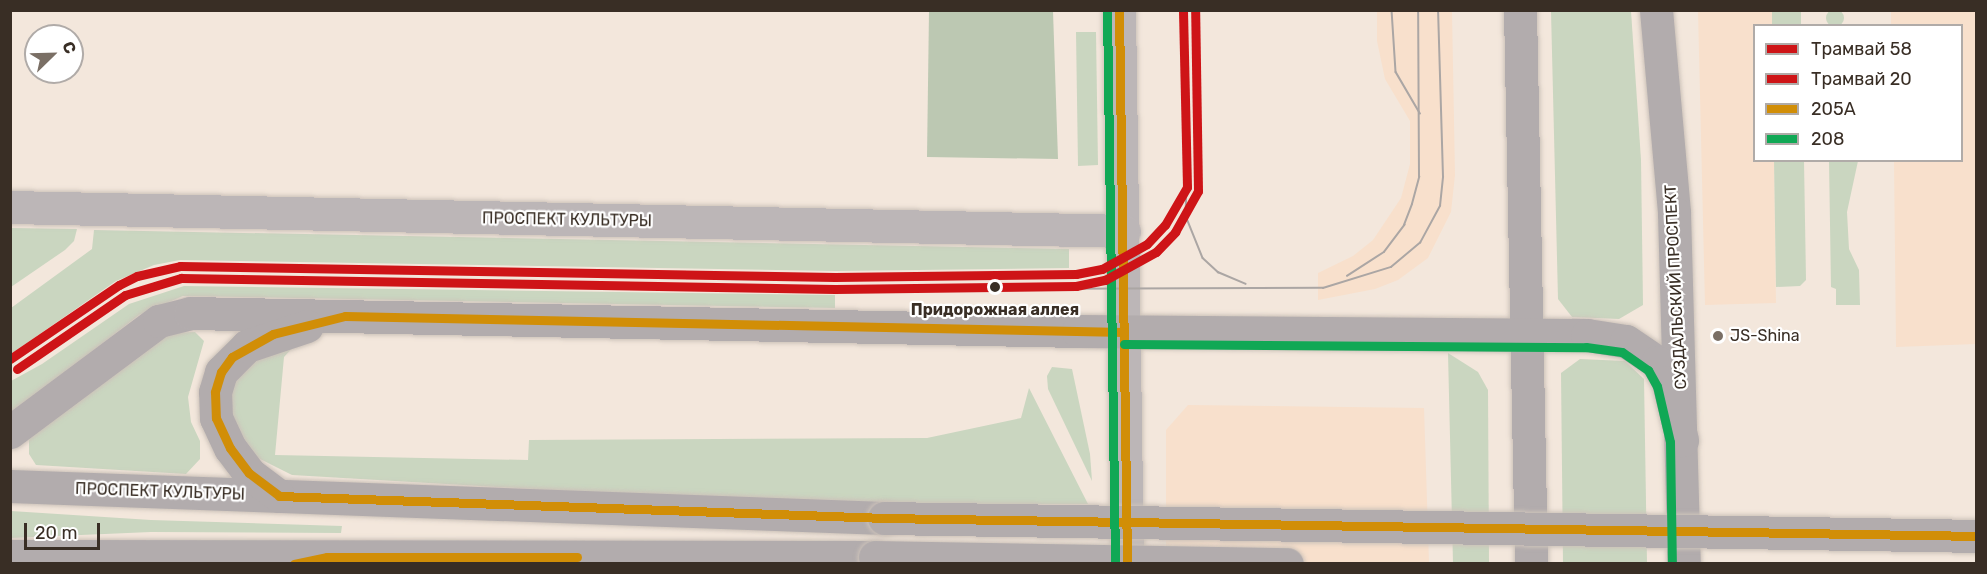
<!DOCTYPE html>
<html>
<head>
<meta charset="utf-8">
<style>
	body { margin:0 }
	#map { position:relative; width:1987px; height:574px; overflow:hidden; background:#f3e7dc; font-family:Rubik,sans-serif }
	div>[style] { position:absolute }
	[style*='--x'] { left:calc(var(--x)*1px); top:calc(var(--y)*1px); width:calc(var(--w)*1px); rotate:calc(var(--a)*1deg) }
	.built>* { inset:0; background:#f8e0cc }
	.green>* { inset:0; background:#cad6c0 }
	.round { border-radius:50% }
	.forest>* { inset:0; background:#bcc8b2 }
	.roads { filter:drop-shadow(0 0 2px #ccc2b9) drop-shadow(0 0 2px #ccc2b9) }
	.tertiary>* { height:33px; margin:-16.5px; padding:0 16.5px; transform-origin:16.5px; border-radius:16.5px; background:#bcb6b7 }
	.secondary>* { height:33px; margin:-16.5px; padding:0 16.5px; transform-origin:16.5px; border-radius:16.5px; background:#b2acad }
	.tram>* { height:1.5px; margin:-0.75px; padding:0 0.75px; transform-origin:0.75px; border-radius:0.75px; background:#aba6a4 }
	.bridges { filter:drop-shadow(0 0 2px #ccc2b9) drop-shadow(0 0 2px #ccc2b9) }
	.secondary-bridge>* { height:33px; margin:-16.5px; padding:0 16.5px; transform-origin:16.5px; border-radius:16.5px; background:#b2acad }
	.bus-1>* { height:9px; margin:-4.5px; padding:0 4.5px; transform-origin:4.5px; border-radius:4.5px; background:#d18e07 }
	.bus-2>* { height:9px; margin:-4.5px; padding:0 4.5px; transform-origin:4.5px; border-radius:4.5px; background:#10a855 }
	.tram-1>* { height:9px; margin:-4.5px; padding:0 4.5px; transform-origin:4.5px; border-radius:4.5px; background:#ce1417 }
	.tram-2>* { height:9px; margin:-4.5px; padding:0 4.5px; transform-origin:4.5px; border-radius:4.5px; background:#ce1417 }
	.dots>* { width:16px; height:16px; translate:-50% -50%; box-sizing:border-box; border:3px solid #fff; border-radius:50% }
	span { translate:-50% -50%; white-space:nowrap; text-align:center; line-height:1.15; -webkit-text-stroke:4.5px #fff; paint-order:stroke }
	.street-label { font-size:16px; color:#392e25 }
	.stop-label { font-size:16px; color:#392e25; font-weight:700 }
	.poi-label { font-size:16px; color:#392e25 }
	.left { translate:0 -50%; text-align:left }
	.frame { position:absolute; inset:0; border:12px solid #392e25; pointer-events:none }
	.legend { position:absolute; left:1753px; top:24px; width:210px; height:138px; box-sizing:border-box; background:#fff; border:2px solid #b0aba8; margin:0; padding:8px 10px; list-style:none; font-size:18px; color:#392e25 }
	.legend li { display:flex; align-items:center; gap:12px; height:30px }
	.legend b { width:30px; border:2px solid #b0aba8 }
	.north { position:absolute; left:24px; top:24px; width:60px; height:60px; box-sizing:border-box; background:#fff; border:2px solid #b0aba8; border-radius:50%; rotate:67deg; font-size:16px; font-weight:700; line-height:24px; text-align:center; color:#392e25 }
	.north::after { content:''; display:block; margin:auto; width:21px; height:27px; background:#7a6f65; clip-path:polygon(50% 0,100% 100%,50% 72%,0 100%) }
	.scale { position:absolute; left:24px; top:523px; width:76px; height:27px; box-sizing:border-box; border:3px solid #392e25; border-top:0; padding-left:8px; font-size:18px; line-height:21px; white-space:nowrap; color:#392e25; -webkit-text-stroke:4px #fff; paint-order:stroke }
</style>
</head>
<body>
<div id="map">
	<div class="built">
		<i style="clip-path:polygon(1377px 11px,1452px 11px,1455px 175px,1451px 212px,1428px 258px,1398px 280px,1375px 289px,1318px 300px,1318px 273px,1353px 256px,1373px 240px,1401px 198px,1410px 164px,1410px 121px,1385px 79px,1377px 41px)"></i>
		<i style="clip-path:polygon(1698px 11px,1772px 11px,1772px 25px,1754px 26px,1754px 160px,1774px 161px,1776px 303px,1705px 305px)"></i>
		<i style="clip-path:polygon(1891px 11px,1976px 11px,1976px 344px,1896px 347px,1894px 161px,1962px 160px,1962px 26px,1891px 25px)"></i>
		<i style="clip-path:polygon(1188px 405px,1424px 408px,1429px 563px,1166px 563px,1166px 430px)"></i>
	</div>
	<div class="green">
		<i class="round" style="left:1826px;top:9px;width:18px;height:18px"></i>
		<i style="clip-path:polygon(1551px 11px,1631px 11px,1641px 160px,1643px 305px,1619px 319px,1572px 317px,1558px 299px)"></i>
		<i style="clip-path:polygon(1772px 11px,1801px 11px,1801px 25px,1772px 25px)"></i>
		<i style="clip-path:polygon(1076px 32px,1096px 32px,1098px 165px,1078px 166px)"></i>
		<i style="clip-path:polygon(1774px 161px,1804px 161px,1806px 280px,1800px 286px,1776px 287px)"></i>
		<i style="clip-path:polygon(1829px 161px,1858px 161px,1847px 212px,1849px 249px,1859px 270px,1860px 305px,1836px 305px,1836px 289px,1831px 287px)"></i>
		<i style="clip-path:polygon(11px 228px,77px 229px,74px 241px,65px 250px,11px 287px)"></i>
		<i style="clip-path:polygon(94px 230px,1069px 249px,1069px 268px,836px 271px,180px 260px,154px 265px,116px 281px,11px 354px,11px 308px,92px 249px)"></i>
		<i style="clip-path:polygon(184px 286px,835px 295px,835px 308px,183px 296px,139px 315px,11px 414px,11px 381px,42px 364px,129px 304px)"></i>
		<i style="clip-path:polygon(195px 332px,204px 341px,188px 397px,191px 422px,200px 441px,200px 459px,186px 474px,36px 465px,29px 454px,29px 437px,168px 333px)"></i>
		<i style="clip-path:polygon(295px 345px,284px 357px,275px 455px,528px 460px,529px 440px,927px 438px,1021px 418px,1029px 388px,1088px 504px,810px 505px,292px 475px,252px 455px,236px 434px,229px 396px,234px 378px,251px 355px)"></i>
		<i style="clip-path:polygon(1448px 353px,1478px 372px,1488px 390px,1489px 563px,1453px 563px)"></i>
		<i style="clip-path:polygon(1580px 359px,1625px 361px,1644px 379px,1647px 563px,1563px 563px,1561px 373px)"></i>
		<i style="clip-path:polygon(1052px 367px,1072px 369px,1090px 454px,1092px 481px,1048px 389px,1047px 376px)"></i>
		<i style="clip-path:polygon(11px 511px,151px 520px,342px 526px,341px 533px,151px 532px,11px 538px)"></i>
	</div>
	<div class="forest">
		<i style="clip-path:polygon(929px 11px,1053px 11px,1058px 159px,927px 157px)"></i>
	</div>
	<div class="roads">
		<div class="tertiary">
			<i style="--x:1119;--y:10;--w:554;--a:89.17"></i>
			<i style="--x:10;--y:207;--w:1114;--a:1.23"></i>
		</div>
		<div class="secondary">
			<i style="--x:1520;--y:10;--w:554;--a:88.86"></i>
			<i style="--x:1656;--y:10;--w:204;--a:84.9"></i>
			<i style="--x:1674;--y:213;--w:351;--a:88.4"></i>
			<i style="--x:10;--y:432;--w:186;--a:-36.7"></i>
			<i style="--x:159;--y:321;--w:32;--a:-14"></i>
			<i style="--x:190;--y:313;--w:888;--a:1.16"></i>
			<i style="--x:1078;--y:331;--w:509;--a:0.45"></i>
			<i style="--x:1587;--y:335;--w:39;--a:9"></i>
			<i style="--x:1626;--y:341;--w:37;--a:34"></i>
			<i style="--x:1657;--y:362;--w:23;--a:61"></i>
			<i style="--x:1668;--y:382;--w:60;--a:76.4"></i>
			<i style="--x:10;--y:486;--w:875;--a:2.1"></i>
			<i style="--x:279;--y:496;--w:38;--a:-143"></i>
			<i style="--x:249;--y:473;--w:31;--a:-127"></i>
			<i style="--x:230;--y:448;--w:33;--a:-115"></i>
			<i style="--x:216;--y:418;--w:26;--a:-92"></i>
			<i style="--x:215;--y:392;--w:21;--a:-73"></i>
			<i style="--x:221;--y:372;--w:37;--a:-45"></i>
			<i style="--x:247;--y:346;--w:63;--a:-18.4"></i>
			<i style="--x:10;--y:556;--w:865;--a:0.07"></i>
		</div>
	</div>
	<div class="tram">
		<i style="--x:1392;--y:10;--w:62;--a:86.3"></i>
		<i style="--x:1396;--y:72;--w:48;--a:59.7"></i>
		<i style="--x:1187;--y:187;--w:29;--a:92"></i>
		<i style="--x:1186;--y:216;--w:45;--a:68"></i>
		<i style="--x:1203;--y:258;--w:21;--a:43"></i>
		<i style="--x:1218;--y:272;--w:30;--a:23"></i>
		<i style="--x:1347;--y:276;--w:44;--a:-33"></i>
		<i style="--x:1384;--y:252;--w:34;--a:-53"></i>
		<i style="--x:1404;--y:225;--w:22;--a:-69"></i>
		<i style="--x:1412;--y:204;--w:28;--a:-75"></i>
		<i style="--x:1419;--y:177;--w:167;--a:-90.3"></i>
		<i style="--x:995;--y:289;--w:328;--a:-0.2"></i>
		<i style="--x:1323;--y:288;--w:71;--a:-17.2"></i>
		<i style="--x:1391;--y:267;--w:38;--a:-40"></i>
		<i style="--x:1420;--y:243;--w:42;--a:-61.6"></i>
		<i style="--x:1440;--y:206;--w:29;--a:-84"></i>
		<i style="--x:1443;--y:177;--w:167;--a:-91.7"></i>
	</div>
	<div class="bridges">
		<div class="secondary-bridge">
			<i style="--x:884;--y:518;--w:1092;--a:0.94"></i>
			<i style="--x:875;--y:557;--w:412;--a:1"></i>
		</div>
	</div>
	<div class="bus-1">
		<i style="--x:1119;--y:10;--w:554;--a:89.17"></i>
		<i style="--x:1124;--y:332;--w:779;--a:-178.82"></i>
		<i style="--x:345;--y:316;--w:74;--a:166"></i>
		<i style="--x:273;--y:334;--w:47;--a:150.7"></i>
		<i style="--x:232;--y:357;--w:19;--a:126"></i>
		<i style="--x:221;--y:372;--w:21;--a:107"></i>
		<i style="--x:215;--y:392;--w:26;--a:88"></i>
		<i style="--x:216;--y:418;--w:33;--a:65"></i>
		<i style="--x:230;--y:448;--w:31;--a:53"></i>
		<i style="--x:249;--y:473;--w:38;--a:37"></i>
		<i style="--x:279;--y:496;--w:605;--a:2.08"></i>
		<i style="--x:884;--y:518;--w:1092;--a:0.94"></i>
		<i style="--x:294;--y:564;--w:34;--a:-12"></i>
		<i style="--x:327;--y:557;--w:250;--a:0"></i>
	</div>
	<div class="bus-2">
		<i style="--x:1107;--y:10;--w:554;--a:89.17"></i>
		<i style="--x:1124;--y:344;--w:462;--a:0.4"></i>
		<i style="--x:1586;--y:347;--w:36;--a:8"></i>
		<i style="--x:1622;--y:352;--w:32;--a:35"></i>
		<i style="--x:1648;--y:370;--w:18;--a:61"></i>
		<i style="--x:1657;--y:386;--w:57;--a:76.9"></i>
		<i style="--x:1670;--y:442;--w:122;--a:89.1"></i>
	</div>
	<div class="tram-1">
		<i style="--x:10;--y:359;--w:132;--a:-34.2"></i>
		<i style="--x:119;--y:285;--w:20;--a:-27"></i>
		<i style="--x:137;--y:276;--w:44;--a:-13.1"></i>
		<i style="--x:180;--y:266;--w:655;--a:0.96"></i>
		<i style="--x:835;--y:277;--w:241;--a:-0.7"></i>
		<i style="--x:1076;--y:274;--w:26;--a:-11"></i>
		<i style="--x:1102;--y:269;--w:51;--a:-29.1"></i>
		<i style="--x:1147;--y:244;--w:26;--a:-47"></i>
		<i style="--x:1165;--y:225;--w:44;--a:-59.9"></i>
		<i style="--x:1187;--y:187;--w:177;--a:-91.3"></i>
	</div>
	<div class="tram-2">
		<i style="--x:17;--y:369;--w:131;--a:-34.4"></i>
		<i style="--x:125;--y:295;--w:59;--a:-16.9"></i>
		<i style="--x:181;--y:278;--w:654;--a:0.96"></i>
		<i style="--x:835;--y:289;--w:241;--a:-0.7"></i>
		<i style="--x:1076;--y:286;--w:30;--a:-12"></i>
		<i style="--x:1105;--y:280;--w:58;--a:-28.8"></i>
		<i style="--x:1156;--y:252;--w:28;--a:-46"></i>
		<i style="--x:1175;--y:232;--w:47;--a:-60.7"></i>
		<i style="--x:1198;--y:191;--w:181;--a:-90.9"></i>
	</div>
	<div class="dots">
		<i style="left:995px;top:287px;background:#392e25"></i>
		<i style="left:1718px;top:336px;background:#7a6f65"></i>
	</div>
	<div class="street-label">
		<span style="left:567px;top:220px;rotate:1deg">ПРОСПЕКТ КУЛЬТУРЫ</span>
		<span style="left:1676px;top:287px;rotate:-93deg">СУЗДАЛЬСКИЙ ПРОСПЕКТ</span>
		<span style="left:160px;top:492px;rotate:2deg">ПРОСПЕКТ КУЛЬТУРЫ</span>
	</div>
	<div class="stop-label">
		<span style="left:995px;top:310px">Придорожная аллея</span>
	</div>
	<div class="poi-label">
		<span class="left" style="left:1730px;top:336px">JS-Shina</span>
	</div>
	<div class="frame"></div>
	<ul class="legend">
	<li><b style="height:8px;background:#ce1417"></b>Трамвай 58</li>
	<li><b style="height:8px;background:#ce1417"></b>Трамвай 20</li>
	<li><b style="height:8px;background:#d18e07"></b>205А</li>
	<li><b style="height:8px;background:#10a855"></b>208</li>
	</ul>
	<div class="north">С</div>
	<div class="scale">20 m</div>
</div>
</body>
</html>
